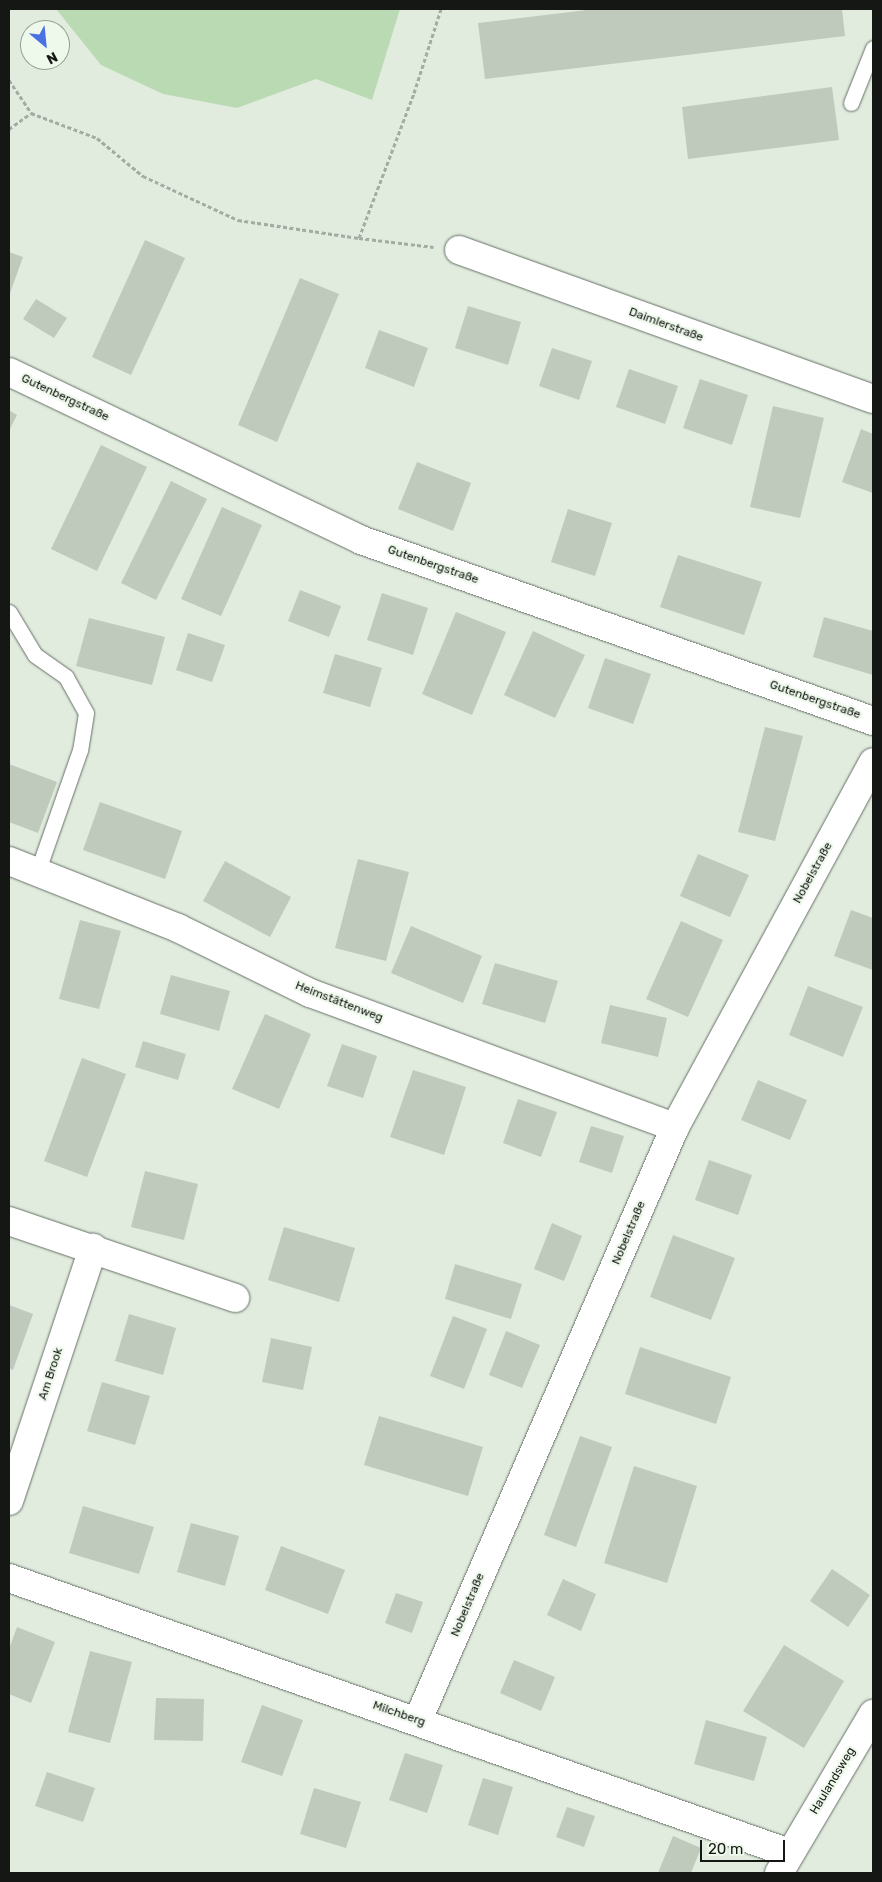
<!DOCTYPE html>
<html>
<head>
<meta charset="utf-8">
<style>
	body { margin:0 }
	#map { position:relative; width:882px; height:1882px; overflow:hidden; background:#e1ecdf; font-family:Rubik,sans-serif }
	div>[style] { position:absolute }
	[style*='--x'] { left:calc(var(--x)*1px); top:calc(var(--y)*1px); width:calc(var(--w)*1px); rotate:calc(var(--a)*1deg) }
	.green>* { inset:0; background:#badab3 }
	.building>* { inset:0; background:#bfc9bc }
	.path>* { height:3px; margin-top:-1.5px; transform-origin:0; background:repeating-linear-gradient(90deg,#a3aca2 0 4px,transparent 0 6.5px) }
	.roads { filter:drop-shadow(0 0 1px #677065) drop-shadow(0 0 1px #677065) }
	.service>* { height:15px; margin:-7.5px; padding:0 7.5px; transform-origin:7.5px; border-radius:7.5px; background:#fff }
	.minor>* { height:28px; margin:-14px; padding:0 14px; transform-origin:14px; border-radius:14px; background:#fff }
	span { translate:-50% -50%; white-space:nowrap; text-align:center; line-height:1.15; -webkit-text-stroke:4.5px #eef9ec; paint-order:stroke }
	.street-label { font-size:12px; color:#141713 }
	.frame { position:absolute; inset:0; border:10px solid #141713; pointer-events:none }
	.north { position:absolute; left:20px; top:20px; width:50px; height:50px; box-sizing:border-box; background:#eef9ec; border:1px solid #979f95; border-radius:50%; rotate:152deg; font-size:14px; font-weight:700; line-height:20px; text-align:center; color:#141713 }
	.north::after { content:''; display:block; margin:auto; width:18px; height:22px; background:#4a71e4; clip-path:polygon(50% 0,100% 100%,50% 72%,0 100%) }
	.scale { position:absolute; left:700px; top:1840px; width:85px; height:22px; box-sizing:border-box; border:2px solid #141713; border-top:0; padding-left:6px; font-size:15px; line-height:18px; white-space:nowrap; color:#141713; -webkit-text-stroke:4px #eef9ec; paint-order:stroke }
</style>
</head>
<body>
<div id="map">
	<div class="green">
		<i style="clip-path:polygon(56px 9px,400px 9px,372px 100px,316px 79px,237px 108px,163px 94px,101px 65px)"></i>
	</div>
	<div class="building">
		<i style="clip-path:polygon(595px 9px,842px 9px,845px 36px,485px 79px,478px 23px)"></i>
		<i style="clip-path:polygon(832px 87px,839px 140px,688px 159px,682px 107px)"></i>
		<i style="clip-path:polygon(145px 240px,185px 258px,131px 375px,92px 357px)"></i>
		<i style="clip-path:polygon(9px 252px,23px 257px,9px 296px)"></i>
		<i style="clip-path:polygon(300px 278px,339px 294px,277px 442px,238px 425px)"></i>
		<i style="clip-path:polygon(36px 299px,67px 318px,54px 338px,23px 319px)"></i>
		<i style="clip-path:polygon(468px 306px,521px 322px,508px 365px,455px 348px)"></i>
		<i style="clip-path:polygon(379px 330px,428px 348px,414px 387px,365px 368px)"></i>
		<i style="clip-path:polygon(552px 348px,592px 361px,579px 400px,539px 386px)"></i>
		<i style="clip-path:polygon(629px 369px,678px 386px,665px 424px,616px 407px)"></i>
		<i style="clip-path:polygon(700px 379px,748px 395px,732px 445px,683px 428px)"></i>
		<i style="clip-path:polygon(773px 406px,824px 418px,800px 518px,750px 507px)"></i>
		<i style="clip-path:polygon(9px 410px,17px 415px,9px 431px)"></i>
		<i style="clip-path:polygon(861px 429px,873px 434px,873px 493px,842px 482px)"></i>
		<i style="clip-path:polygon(101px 445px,147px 467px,97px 571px,51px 549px)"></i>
		<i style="clip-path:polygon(417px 462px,471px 483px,453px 531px,398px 509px)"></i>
		<i style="clip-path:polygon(171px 481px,207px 499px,156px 600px,121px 583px)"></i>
		<i style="clip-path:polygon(222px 507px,262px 525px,221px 616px,181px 599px)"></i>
		<i style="clip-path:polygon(568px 509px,612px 523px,595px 576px,551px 562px)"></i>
		<i style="clip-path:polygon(678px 555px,762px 582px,744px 635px,660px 607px)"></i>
		<i style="clip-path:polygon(300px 590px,341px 606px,329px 637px,288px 621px)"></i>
		<i style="clip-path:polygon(382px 593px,428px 608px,413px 655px,367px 640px)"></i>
		<i style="clip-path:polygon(456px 612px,506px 632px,472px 715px,422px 694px)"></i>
		<i style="clip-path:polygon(824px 617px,873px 631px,873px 675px,813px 657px)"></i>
		<i style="clip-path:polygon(89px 618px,165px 637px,152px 685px,76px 666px)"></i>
		<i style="clip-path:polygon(533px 631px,585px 655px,555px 718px,504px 695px)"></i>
		<i style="clip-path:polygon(188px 633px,225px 645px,212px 682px,176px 670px)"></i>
		<i style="clip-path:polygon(335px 654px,382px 668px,370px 707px,323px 693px)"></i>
		<i style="clip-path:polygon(605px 658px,651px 674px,633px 724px,588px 708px)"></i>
		<i style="clip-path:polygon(765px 727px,803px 736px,775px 841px,738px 832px)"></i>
		<i style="clip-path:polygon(9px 764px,57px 782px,38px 833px,9px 822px)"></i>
		<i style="clip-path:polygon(100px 802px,182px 831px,165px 879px,83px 850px)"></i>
		<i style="clip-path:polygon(698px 854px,749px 875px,730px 917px,680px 896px)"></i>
		<i style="clip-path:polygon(358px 859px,409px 872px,386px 961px,335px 948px)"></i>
		<i style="clip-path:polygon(225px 861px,291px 897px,270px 937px,203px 901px)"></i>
		<i style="clip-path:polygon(851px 910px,873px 918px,873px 970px,834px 956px)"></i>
		<i style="clip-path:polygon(80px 920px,121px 931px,99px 1009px,59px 999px)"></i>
		<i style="clip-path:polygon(681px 921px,723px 940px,688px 1017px,646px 999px)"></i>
		<i style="clip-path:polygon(411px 926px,482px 956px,463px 1003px,391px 973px)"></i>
		<i style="clip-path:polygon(495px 963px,558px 981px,545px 1023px,482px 1004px)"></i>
		<i style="clip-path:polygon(171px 975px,230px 991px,219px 1031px,160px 1014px)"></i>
		<i style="clip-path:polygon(808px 986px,863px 1007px,843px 1057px,789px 1035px)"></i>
		<i style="clip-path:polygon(610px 1005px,667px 1018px,658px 1057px,601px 1043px)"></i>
		<i style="clip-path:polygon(265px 1014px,311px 1034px,279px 1109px,232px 1089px)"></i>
		<i style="clip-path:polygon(143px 1041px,186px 1054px,178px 1080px,135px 1067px)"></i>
		<i style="clip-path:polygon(342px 1044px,377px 1056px,363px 1098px,327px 1086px)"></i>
		<i style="clip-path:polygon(82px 1058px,126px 1074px,87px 1177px,44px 1161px)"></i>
		<i style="clip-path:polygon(413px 1070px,466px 1087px,444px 1155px,390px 1137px)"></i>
		<i style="clip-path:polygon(758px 1080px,807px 1100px,790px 1140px,741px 1120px)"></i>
		<i style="clip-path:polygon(518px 1099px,557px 1112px,541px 1157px,503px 1143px)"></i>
		<i style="clip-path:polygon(591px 1126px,624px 1136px,612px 1173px,579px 1162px)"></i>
		<i style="clip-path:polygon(709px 1160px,752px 1175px,738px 1215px,695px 1200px)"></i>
		<i style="clip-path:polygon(145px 1171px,198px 1184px,184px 1240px,131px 1227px)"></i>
		<i style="clip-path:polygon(552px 1223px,582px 1236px,564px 1281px,534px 1269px)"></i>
		<i style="clip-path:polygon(284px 1227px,355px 1248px,339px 1302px,268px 1280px)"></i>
		<i style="clip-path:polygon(673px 1235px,735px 1258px,711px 1320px,650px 1297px)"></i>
		<i style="clip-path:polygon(455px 1264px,522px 1284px,511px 1319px,445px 1299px)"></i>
		<i style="clip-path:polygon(9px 1305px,33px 1314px,13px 1370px,9px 1368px)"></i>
		<i style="clip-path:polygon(129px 1314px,176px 1328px,163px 1375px,115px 1361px)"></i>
		<i style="clip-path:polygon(453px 1316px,487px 1329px,464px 1389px,430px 1376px)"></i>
		<i style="clip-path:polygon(506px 1331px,540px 1345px,522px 1388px,489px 1375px)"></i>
		<i style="clip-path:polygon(271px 1338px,312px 1347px,303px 1390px,262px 1382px)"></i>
		<i style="clip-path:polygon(640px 1347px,731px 1377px,716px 1424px,625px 1394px)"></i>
		<i style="clip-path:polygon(102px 1382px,150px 1396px,135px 1445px,87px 1431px)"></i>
		<i style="clip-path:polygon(379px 1416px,483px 1447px,468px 1496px,364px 1465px)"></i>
		<i style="clip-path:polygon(580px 1436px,612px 1447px,576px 1547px,544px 1535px)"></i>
		<i style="clip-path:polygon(634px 1466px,697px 1486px,667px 1583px,604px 1563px)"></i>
		<i style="clip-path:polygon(83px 1506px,154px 1527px,139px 1574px,69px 1553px)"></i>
		<i style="clip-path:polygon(191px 1523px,239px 1536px,225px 1586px,177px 1572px)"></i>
		<i style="clip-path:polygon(281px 1546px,345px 1570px,328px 1614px,265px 1590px)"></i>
		<i style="clip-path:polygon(832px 1569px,870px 1595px,848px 1627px,810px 1601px)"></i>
		<i style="clip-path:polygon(563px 1579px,596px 1594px,581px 1631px,547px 1615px)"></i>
		<i style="clip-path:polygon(396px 1593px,423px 1602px,412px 1633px,385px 1623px)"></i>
		<i style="clip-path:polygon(17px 1627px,55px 1642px,31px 1703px,9px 1694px,9px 1649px)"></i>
		<i style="clip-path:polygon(784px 1645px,844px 1681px,804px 1748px,743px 1711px)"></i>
		<i style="clip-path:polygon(90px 1651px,132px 1662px,110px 1743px,68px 1732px)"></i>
		<i style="clip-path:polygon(514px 1660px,555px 1677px,541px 1711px,500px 1693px)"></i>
		<i style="clip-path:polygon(156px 1698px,204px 1699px,203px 1741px,154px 1740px)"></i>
		<i style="clip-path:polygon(262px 1705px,303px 1720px,282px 1776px,241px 1762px)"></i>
		<i style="clip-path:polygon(706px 1720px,767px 1737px,754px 1781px,694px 1764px)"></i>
		<i style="clip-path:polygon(405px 1753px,443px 1765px,427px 1813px,389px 1800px)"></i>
		<i style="clip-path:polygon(47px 1772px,95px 1788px,83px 1822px,35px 1806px)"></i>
		<i style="clip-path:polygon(483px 1778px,513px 1787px,498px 1835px,468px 1825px)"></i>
		<i style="clip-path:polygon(314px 1788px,361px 1802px,346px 1848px,300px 1834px)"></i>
		<i style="clip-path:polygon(567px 1807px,595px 1816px,584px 1847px,556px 1837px)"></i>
		<i style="clip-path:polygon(673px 1836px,701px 1848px,691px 1873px,658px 1873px)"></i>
	</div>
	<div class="path">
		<i style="--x:9;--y:80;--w:40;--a:56"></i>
		<i style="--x:31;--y:113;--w:71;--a:20.7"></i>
		<i style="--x:97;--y:138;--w:60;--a:39.6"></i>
		<i style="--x:143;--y:176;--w:105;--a:24.9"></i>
		<i style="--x:238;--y:220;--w:122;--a:8.5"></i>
		<i style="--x:359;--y:238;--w:155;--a:-69.2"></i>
		<i style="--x:414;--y:93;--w:88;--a:-72.2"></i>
		<i style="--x:9;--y:129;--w:27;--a:-36"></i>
		<i style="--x:359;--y:238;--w:75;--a:6.9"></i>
	</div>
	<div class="roads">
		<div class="service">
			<i style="--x:851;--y:103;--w:59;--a:-68.2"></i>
			<i style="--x:9;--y:612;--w:50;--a:58.8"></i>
			<i style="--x:35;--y:655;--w:38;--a:35"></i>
			<i style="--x:66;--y:677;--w:41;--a:60.9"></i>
			<i style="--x:86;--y:713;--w:37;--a:99"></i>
			<i style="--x:80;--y:750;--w:130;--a:109.3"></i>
		</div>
		<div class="minor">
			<i style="--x:459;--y:250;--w:440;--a:19.8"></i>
			<i style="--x:9;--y:372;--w:390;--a:25.5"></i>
			<i style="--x:361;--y:540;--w:543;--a:19.47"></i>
			<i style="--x:9;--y:861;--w:182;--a:21.6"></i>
			<i style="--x:178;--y:928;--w:147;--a:26.2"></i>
			<i style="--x:310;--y:993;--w:389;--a:20.2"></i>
			<i style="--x:9;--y:1221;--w:239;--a:18.8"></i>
			<i style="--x:9;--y:1501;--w:267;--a:-71.6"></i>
			<i style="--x:9;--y:1578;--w:827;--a:19.42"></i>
			<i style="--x:418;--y:1720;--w:646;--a:-66.57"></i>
			<i style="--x:675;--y:1127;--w:415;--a:-61.5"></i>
			<i style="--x:779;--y:1873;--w:185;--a:-59.4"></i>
		</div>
	</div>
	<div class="street-label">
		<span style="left:666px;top:325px;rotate:20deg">Daimlerstraße</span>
		<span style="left:65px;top:398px;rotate:25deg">Gutenbergstraße</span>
		<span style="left:433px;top:565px;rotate:19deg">Gutenbergstraße</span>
		<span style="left:815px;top:700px;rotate:19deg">Gutenbergstraße</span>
		<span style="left:813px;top:873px;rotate:-61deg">Nobelstraße</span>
		<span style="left:339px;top:1002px;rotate:21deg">Heimstättenweg</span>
		<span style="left:629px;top:1233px;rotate:-67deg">Nobelstraße</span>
		<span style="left:51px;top:1374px;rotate:-72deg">Am Brook</span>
		<span style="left:468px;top:1605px;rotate:-67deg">Nobelstraße</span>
		<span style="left:399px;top:1714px;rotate:19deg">Milchberg</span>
		<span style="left:833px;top:1781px;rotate:-59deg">Haulandsweg</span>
	</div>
	<div class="frame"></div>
	<div class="north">N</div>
	<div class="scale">20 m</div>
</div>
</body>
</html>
